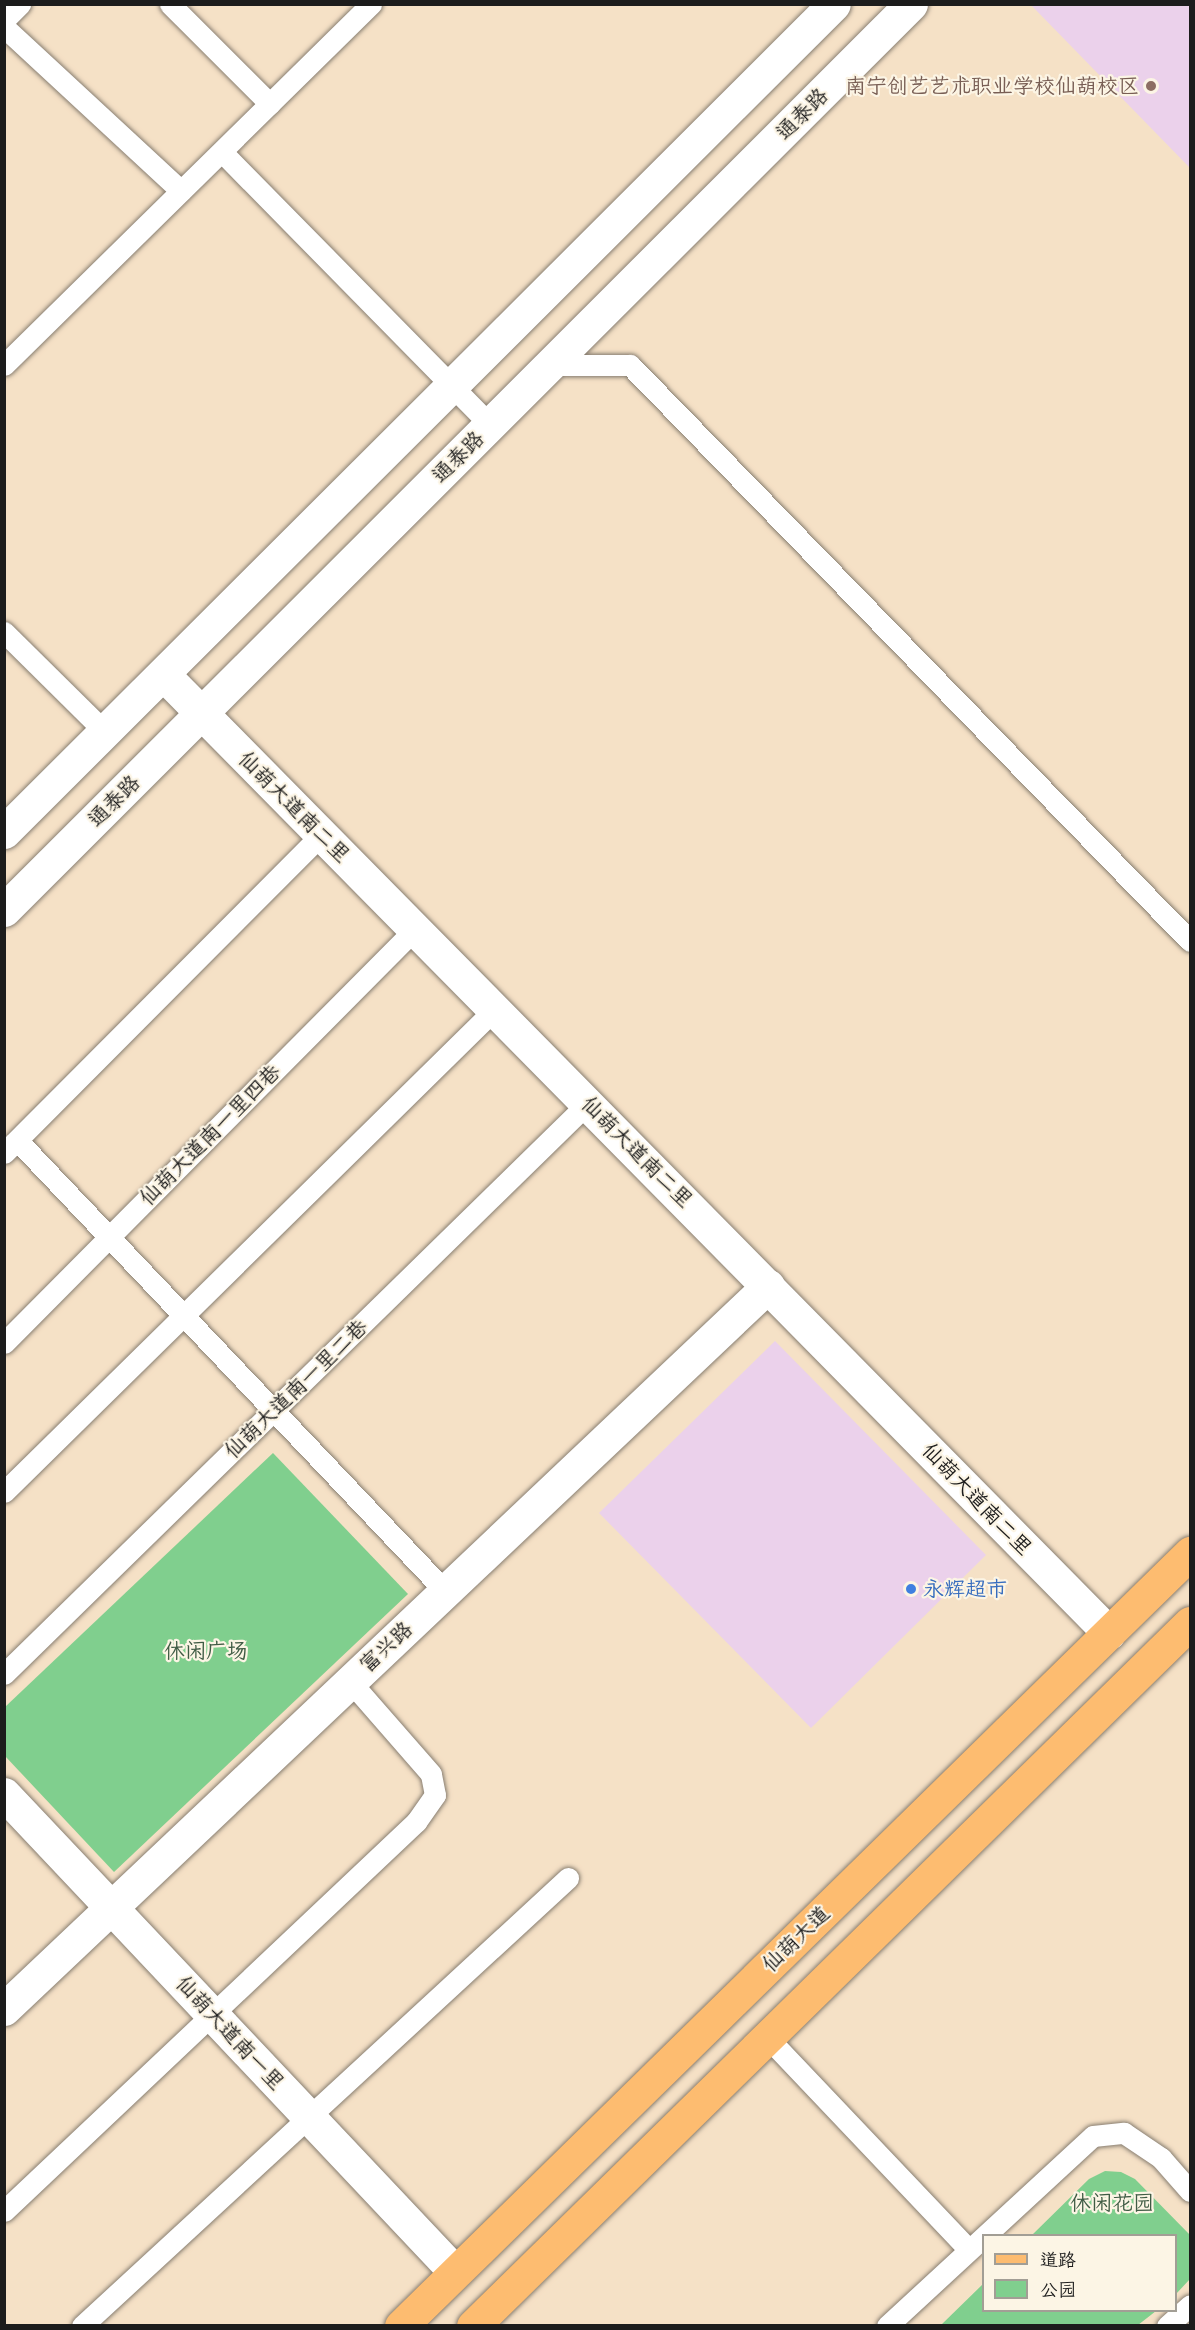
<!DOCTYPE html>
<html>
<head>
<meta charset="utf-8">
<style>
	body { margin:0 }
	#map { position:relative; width:1195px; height:2330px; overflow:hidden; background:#f5e1c6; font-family:Caveat,"LXGW WenKai TC",sans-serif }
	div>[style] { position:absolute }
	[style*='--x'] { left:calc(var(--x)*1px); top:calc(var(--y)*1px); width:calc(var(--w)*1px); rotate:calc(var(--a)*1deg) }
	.built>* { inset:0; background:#ebd1eb }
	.green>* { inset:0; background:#80cf8e }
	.roads { filter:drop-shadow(0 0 2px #887e71) drop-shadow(0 0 2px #887e71) }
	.service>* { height:21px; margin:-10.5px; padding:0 10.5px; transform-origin:10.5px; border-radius:10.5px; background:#fff }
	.minor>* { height:33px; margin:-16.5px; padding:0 16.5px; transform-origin:16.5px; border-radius:16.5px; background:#fff }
	.tertiary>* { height:33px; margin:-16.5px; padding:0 16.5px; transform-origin:16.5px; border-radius:16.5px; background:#fff }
	.primary>* { height:33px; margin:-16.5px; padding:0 16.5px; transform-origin:16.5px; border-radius:16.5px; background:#fdbc70 }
	.dots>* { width:16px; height:16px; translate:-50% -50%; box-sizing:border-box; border:3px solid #fcf5e5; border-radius:50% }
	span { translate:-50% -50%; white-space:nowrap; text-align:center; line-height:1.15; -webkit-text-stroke:4.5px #fcf5e5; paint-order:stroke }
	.education-label { font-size:21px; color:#785e54 }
	.right { translate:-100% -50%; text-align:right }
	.street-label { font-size:21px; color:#1c1c1c }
	.shop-label { font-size:21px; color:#366cbe }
	.left { translate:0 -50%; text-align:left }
	.park-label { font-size:21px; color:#3f5b44 }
	.frame { position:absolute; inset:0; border:6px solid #1c1c1c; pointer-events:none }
	.legend { position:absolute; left:982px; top:2234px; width:195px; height:78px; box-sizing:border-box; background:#fcf5e5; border:2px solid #a29e95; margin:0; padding:8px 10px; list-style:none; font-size:18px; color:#1c1c1c }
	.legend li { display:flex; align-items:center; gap:12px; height:30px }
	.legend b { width:30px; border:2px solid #a29e95 }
</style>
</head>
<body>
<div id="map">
	<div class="built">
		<i style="clip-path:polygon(1031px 5px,1190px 5px,1190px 168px)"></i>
		<i style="clip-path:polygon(775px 1341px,986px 1555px,811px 1728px,599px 1513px)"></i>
	</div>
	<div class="green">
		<i style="clip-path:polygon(273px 1453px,408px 1594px,114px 1872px,5px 1756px,5px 1707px)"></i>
		<i style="clip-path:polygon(1105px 2171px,1121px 2172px,1135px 2179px,1190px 2235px,1190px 2279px,1176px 2294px,1176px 2236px,1032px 2235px,1089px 2179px)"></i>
		<i style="clip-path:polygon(983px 2284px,984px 2310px,1156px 2311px,1138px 2325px,941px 2325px)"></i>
	</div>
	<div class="roads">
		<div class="service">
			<i style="--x:170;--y:4;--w:141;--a:45"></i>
			<i style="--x:4;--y:20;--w:23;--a:-45"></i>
			<i style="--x:4;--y:27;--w:241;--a:42.8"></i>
			<i style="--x:222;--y:152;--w:383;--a:45.5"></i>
			<i style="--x:4;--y:365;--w:515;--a:-44.53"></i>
			<i style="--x:550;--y:365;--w:80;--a:0"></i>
			<i style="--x:630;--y:365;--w:803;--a:45.81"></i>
			<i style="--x:4;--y:632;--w:142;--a:44.7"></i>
			<i style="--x:17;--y:1140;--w:622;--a:46.5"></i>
			<i style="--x:4;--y:1153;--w:450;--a:-45.1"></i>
			<i style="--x:4;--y:1343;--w:585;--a:-45.21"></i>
			<i style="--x:4;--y:1492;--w:689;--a:-44.53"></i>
			<i style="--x:4;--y:1674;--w:817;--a:-44.36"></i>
			<i style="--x:767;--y:2037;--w:292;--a:46.5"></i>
			<i style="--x:4;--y:2211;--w:567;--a:-43.36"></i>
			<i style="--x:416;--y:1822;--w:33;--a:-55"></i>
			<i style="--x:435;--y:1795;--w:21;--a:-101"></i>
			<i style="--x:431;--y:1774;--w:123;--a:-131.1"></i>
			<i style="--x:82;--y:2326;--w:661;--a:-42.67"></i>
			<i style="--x:887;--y:2326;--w:280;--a:-42.7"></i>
			<i style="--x:1093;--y:2136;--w:31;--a:-6"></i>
			<i style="--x:1124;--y:2133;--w:45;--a:34"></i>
			<i style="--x:1161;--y:2158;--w:44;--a:48.7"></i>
			<i style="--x:1167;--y:2326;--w:31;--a:-42"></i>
		</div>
		<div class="minor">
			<i style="--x:163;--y:674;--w:1347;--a:45.39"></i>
			<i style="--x:4;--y:1794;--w:657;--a:46.66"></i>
			<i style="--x:4;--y:2009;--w:1052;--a:-43.42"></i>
		</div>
		<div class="tertiary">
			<i style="--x:4;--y:832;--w:1172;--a:-44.93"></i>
			<i style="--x:4;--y:910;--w:1282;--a:-44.97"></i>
		</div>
		<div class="primary">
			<i style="--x:401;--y:2326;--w:1105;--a:-44.41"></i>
			<i style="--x:473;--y:2326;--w:1004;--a:-44.44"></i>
		</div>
	</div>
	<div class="dots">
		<i style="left:1151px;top:86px;background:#8d6e63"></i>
		<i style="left:911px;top:1589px;background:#3f7fe0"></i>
	</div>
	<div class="education-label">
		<span class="right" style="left:1139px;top:86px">南宁创艺艺术职业学校仙葫校区</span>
	</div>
	<div class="street-label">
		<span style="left:802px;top:114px;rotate:-45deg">通泰路</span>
		<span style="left:458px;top:457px;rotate:-45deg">通泰路</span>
		<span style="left:114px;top:801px;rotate:-45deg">通泰路</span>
		<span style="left:294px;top:807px;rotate:45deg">仙葫大道南二里</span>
		<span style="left:210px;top:1135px;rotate:-45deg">仙葫大道南一里四巷</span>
		<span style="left:637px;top:1152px;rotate:45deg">仙葫大道南二里</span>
		<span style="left:296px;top:1389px;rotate:-44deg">仙葫大道南一里二巷</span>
		<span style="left:977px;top:1499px;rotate:46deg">仙葫大道南二里</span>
		<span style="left:386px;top:1647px;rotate:-43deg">富兴路</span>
		<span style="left:796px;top:1939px;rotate:-44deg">仙葫大道</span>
		<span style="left:230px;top:2033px;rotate:47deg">仙葫大道南一里</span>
	</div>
	<div class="shop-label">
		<span class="left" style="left:923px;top:1589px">永辉超市</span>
	</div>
	<div class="park-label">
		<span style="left:206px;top:1651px">休闲广场</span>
		<span style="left:1112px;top:2203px">休闲花园</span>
	</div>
	<div class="frame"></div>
	<ul class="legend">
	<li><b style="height:8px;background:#fdbc70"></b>道路</li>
	<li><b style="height:16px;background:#80cf8e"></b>公园</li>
	</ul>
</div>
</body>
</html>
